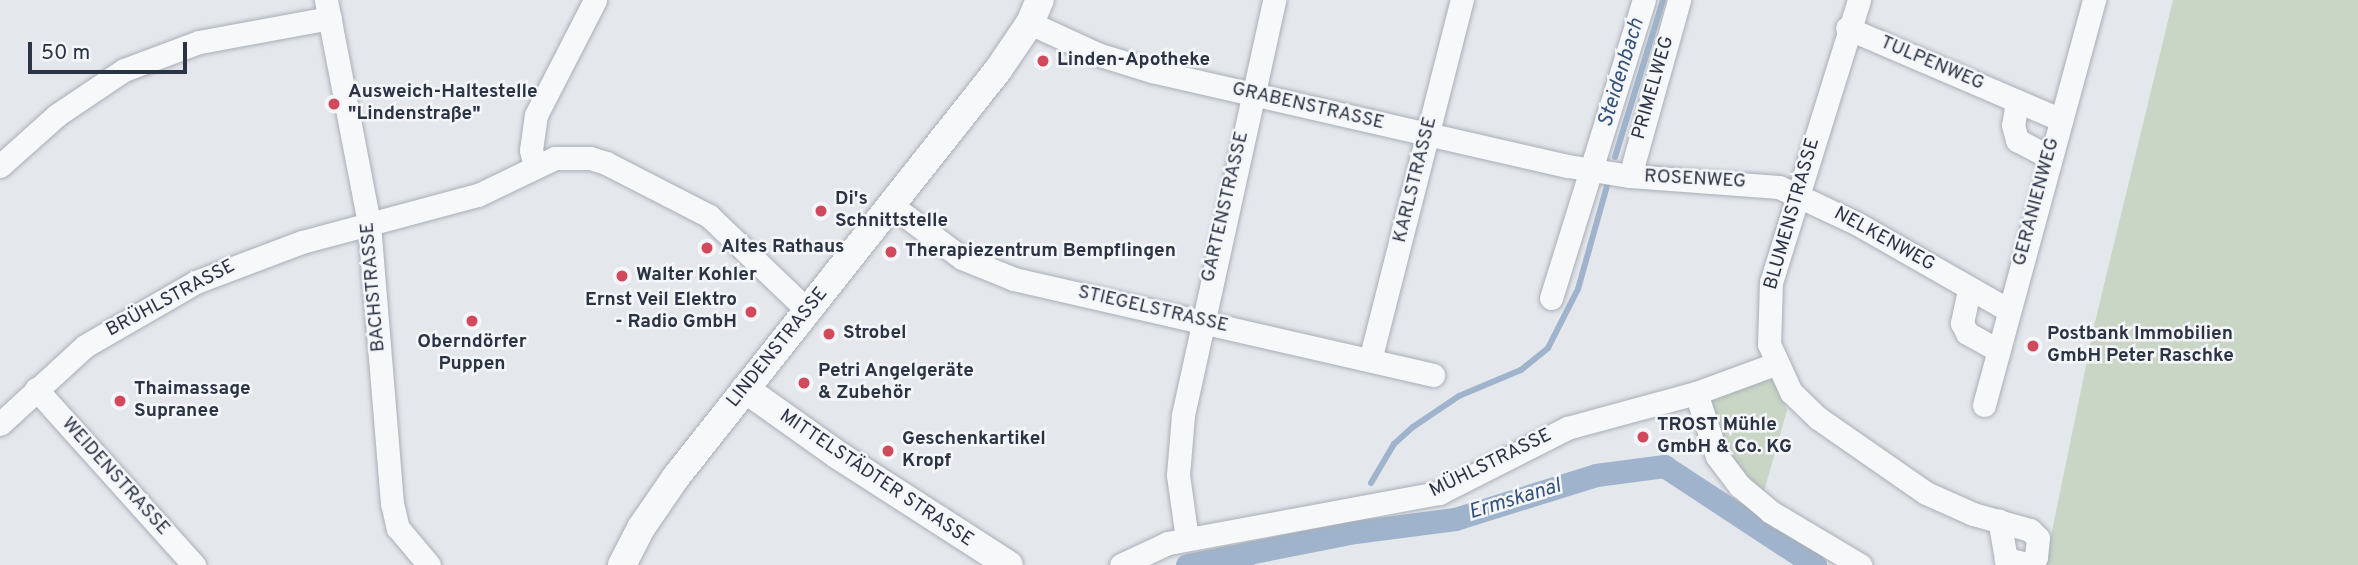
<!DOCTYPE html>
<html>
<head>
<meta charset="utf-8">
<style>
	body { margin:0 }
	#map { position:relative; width:2358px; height:565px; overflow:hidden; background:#e4e7ec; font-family:Overpass,sans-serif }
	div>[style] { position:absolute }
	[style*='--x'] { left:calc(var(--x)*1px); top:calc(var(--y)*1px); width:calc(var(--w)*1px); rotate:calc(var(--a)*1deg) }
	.green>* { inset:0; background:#c9d6c5 }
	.stream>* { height:6px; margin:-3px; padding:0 3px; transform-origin:3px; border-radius:3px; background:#9fb4cc }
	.canal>* { height:23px; margin:-11.5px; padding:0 11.5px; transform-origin:11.5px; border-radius:11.5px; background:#9fb4cc }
	.roads { filter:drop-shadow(0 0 2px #a9aeb7) drop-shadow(0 0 2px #a9aeb7) }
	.minor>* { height:23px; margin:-11.5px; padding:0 11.5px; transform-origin:11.5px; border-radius:11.5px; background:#f7f8fa }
	.tertiary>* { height:28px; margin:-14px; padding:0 14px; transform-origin:14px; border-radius:14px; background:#f7f8fa }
	.dots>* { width:19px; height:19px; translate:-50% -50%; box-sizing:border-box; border:4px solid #f4f6f9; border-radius:50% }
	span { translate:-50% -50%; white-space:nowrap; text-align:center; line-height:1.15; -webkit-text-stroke:5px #f4f6f9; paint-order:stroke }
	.poi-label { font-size:19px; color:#2b3445; font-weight:700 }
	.left { translate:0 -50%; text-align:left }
	.right { translate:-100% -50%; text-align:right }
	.street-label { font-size:19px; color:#2b3445 }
	.water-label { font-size:21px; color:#34527a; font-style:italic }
	.scale { position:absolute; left:28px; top:42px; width:159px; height:32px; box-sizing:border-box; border:4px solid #2b3445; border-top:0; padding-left:9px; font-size:21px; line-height:24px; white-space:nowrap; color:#2b3445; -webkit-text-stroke:5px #f4f6f9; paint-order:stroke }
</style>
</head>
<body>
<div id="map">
	<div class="green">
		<i style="clip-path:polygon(2173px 0,2358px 0,2358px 565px,2045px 565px,2095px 322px)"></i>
		<i style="clip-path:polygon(1770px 372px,1787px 410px,1763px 495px,1737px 473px,1718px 443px,1704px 398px)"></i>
	</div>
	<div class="stream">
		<i style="--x:1615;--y:157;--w:164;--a:-73"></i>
		<i style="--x:1371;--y:483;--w:45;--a:-59.5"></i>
		<i style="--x:1394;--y:444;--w:25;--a:-42"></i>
		<i style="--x:1413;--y:427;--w:55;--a:-34"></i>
		<i style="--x:1459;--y:396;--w:67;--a:-22.8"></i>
		<i style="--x:1521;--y:370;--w:35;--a:-39"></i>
		<i style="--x:1548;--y:348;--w:66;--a:-63"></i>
		<i style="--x:1578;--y:289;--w:107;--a:-74.3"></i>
		<i style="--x:1250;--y:565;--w:20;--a:-53"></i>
	</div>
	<div class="canal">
		<i style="--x:1187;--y:565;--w:171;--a:-11.1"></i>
		<i style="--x:1355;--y:532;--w:101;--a:-7.4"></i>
		<i style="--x:1455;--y:519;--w:148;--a:-17.3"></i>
		<i style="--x:1596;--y:475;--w:69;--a:-7.5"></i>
		<i style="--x:1664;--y:466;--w:181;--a:33.3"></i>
	</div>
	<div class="roads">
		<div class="minor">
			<i style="--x:326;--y:0;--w:228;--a:79.1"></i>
			<i style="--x:369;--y:224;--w:280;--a:85.3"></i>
			<i style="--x:392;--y:503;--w:26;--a:77"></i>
			<i style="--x:398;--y:528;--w:48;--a:50"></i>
			<i style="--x:1859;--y:0;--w:295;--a:107.3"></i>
			<i style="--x:1771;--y:282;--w:62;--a:91.8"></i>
			<i style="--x:1769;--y:344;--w:53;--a:65.4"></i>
			<i style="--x:1791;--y:392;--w:37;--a:44"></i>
			<i style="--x:1818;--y:418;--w:131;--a:34.8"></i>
			<i style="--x:1926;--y:493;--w:51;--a:24.1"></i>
			<i style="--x:1973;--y:514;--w:59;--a:15.7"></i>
			<i style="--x:2030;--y:530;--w:11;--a:45"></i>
			<i style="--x:2038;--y:538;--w:19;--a:96"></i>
			<i style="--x:2036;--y:557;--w:11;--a:142"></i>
			<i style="--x:2027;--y:564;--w:22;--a:-167"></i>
			<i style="--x:2006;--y:559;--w:39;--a:-100"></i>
			<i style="--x:1030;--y:23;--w:74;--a:24.8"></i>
			<i style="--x:1097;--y:54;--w:58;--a:17.2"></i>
			<i style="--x:1152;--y:71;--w:427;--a:12.9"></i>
			<i style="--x:1568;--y:166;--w:63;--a:9.2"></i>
			<i style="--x:1630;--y:176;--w:149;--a:4.2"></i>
			<i style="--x:1779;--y:187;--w:85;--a:25.1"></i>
			<i style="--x:1856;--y:223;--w:174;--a:29.7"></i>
			<i style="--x:1847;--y:28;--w:231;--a:23.2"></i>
			<i style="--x:2017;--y:101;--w:24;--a:99"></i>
			<i style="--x:2013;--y:125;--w:16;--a:75"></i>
			<i style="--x:2017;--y:140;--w:36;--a:28"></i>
			<i style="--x:0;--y:166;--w:76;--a:-41.8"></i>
			<i style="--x:57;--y:115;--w:81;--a:-33.9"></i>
			<i style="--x:124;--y:70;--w:80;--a:-20.5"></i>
			<i style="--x:199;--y:42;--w:133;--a:-10.4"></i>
			<i style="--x:535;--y:167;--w:17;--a:-103"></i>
			<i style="--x:531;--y:150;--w:35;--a:-82"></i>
			<i style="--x:536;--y:115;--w:129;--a:-62.8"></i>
			<i style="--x:1630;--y:176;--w:183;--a:-74.4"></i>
			<i style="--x:891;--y:205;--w:89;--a:36.7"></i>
			<i style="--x:962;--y:258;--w:56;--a:22"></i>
			<i style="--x:1014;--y:279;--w:430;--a:12.9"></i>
			<i style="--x:1969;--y:290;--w:34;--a:102"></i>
			<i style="--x:1962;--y:323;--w:11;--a:63"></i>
			<i style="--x:1967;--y:333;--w:35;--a:29"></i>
			<i style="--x:1551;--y:298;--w:312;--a:-72.7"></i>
			<i style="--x:1370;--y:360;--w:372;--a:-75.7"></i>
			<i style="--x:36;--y:389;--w:237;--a:48.1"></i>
			<i style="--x:1696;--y:393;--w:66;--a:71.6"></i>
			<i style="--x:1717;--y:456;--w:38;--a:53"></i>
			<i style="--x:1740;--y:486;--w:40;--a:40"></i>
			<i style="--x:1771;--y:512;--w:104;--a:30.8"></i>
			<i style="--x:1984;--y:405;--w:420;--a:-74.8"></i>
			<i style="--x:0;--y:424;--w:115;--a:-42.5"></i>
			<i style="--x:85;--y:346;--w:128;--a:-30"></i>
			<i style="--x:196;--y:282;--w:113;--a:-20.7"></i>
			<i style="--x:302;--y:242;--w:182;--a:-15"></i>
			<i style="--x:478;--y:195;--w:85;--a:-25.7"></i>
			<i style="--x:555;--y:158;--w:35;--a:0"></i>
			<i style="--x:590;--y:158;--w:17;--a:17"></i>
			<i style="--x:606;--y:163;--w:116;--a:27.2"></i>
			<i style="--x:709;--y:216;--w:137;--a:43.8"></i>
			<i style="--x:1187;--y:539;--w:65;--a:-98"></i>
			<i style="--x:1178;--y:475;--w:60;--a:-85.2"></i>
			<i style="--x:1183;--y:415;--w:425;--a:-77.6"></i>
			<i style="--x:1121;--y:565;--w:52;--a:-25.1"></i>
			<i style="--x:1168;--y:543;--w:276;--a:-10.5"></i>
			<i style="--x:1439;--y:493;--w:144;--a:-26.9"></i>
			<i style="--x:1567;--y:428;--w:134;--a:-15.2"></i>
			<i style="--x:1696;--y:393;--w:84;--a:-20.2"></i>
		</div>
		<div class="tertiary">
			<i style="--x:745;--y:389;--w:114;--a:35.4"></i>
			<i style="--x:838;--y:455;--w:203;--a:32.8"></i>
			<i style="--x:622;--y:565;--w:42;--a:-62.8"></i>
			<i style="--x:641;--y:528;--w:62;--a:-55.5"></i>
			<i style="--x:676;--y:477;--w:519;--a:-51.65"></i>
			<i style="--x:998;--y:70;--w:57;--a:-55.8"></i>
			<i style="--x:1030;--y:23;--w:25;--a:-67"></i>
		</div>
	</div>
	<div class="dots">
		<i style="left:1043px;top:61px;background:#d1495b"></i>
		<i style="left:334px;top:104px;background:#d1495b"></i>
		<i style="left:821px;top:211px;background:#d1495b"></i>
		<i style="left:707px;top:248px;background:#d1495b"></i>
		<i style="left:891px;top:252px;background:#d1495b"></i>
		<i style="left:622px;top:276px;background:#d1495b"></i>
		<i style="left:751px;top:312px;background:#d1495b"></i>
		<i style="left:472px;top:321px;background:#d1495b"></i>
		<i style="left:829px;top:334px;background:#d1495b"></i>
		<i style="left:2033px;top:346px;background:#d1495b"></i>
		<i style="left:804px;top:383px;background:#d1495b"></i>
		<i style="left:120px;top:401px;background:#d1495b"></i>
		<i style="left:1643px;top:437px;background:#d1495b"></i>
		<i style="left:888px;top:451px;background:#d1495b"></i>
	</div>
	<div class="poi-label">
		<span class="left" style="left:1057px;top:61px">Linden-Apotheke</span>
		<span class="left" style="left:348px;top:104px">Ausweich-Haltestelle<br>"Lindenstraße"</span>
		<span class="left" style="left:835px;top:211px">Di's<br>Schnittstelle</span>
		<span class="left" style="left:721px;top:248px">Altes Rathaus</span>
		<span class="left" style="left:905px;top:252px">Therapiezentrum Bempflingen</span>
		<span class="left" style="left:636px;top:276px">Walter Kohler</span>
		<span class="right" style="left:737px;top:312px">Ernst Veil Elektro<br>- Radio GmbH</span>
		<span class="left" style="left:843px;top:334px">Strobel</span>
		<span class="left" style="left:2047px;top:346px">Postbank Immobilien<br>GmbH Peter Raschke</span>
		<span style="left:472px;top:354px">Oberndörfer<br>Puppen</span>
		<span class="left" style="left:818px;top:383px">Petri Angelgeräte<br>&amp; Zubehör</span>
		<span class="left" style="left:134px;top:401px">Thaimassage<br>Supranee</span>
		<span class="left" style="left:1657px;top:437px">TROST Mühle<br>GmbH &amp; Co. KG</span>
		<span class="left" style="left:902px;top:451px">Geschenkartikel<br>Kropf</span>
	</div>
	<div class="street-label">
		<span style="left:1932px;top:64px;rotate:23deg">TULPENWEG</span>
		<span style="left:1654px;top:88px;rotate:-74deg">PRIMELWEG</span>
		<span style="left:1308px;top:107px;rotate:13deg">GRABENSTRASSE</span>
		<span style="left:1416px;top:180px;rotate:-76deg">KARLSTRASSE</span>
		<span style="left:1695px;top:180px;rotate:3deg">ROSENWEG</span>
		<span style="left:2037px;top:202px;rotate:-75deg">GERANIENWEG</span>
		<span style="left:1226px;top:207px;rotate:-77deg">GARTENSTRASSE</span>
		<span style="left:1793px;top:214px;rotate:-74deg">BLUMENSTRASSE</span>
		<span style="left:1884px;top:240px;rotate:29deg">NELKENWEG</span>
		<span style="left:374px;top:287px;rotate:-95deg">BACHSTRASSE</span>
		<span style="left:171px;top:299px;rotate:-28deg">BRÜHLSTRASSE</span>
		<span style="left:1153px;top:310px;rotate:13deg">STIEGELSTRASSE</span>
		<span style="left:778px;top:348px;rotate:-51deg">LINDENSTRASSE</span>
		<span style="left:1491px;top:464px;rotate:-26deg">MÜHLSTRASSE</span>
		<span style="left:115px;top:477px;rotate:48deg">WEIDENSTRASSE</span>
		<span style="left:876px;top:479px;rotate:34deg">MITTELSTÄDTER STRASSE</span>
	</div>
	<div class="water-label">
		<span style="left:1622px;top:73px;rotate:-73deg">Steidenbach</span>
		<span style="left:1515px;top:500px;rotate:-17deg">Ermskanal</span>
	</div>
	<div class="scale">50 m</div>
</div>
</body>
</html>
